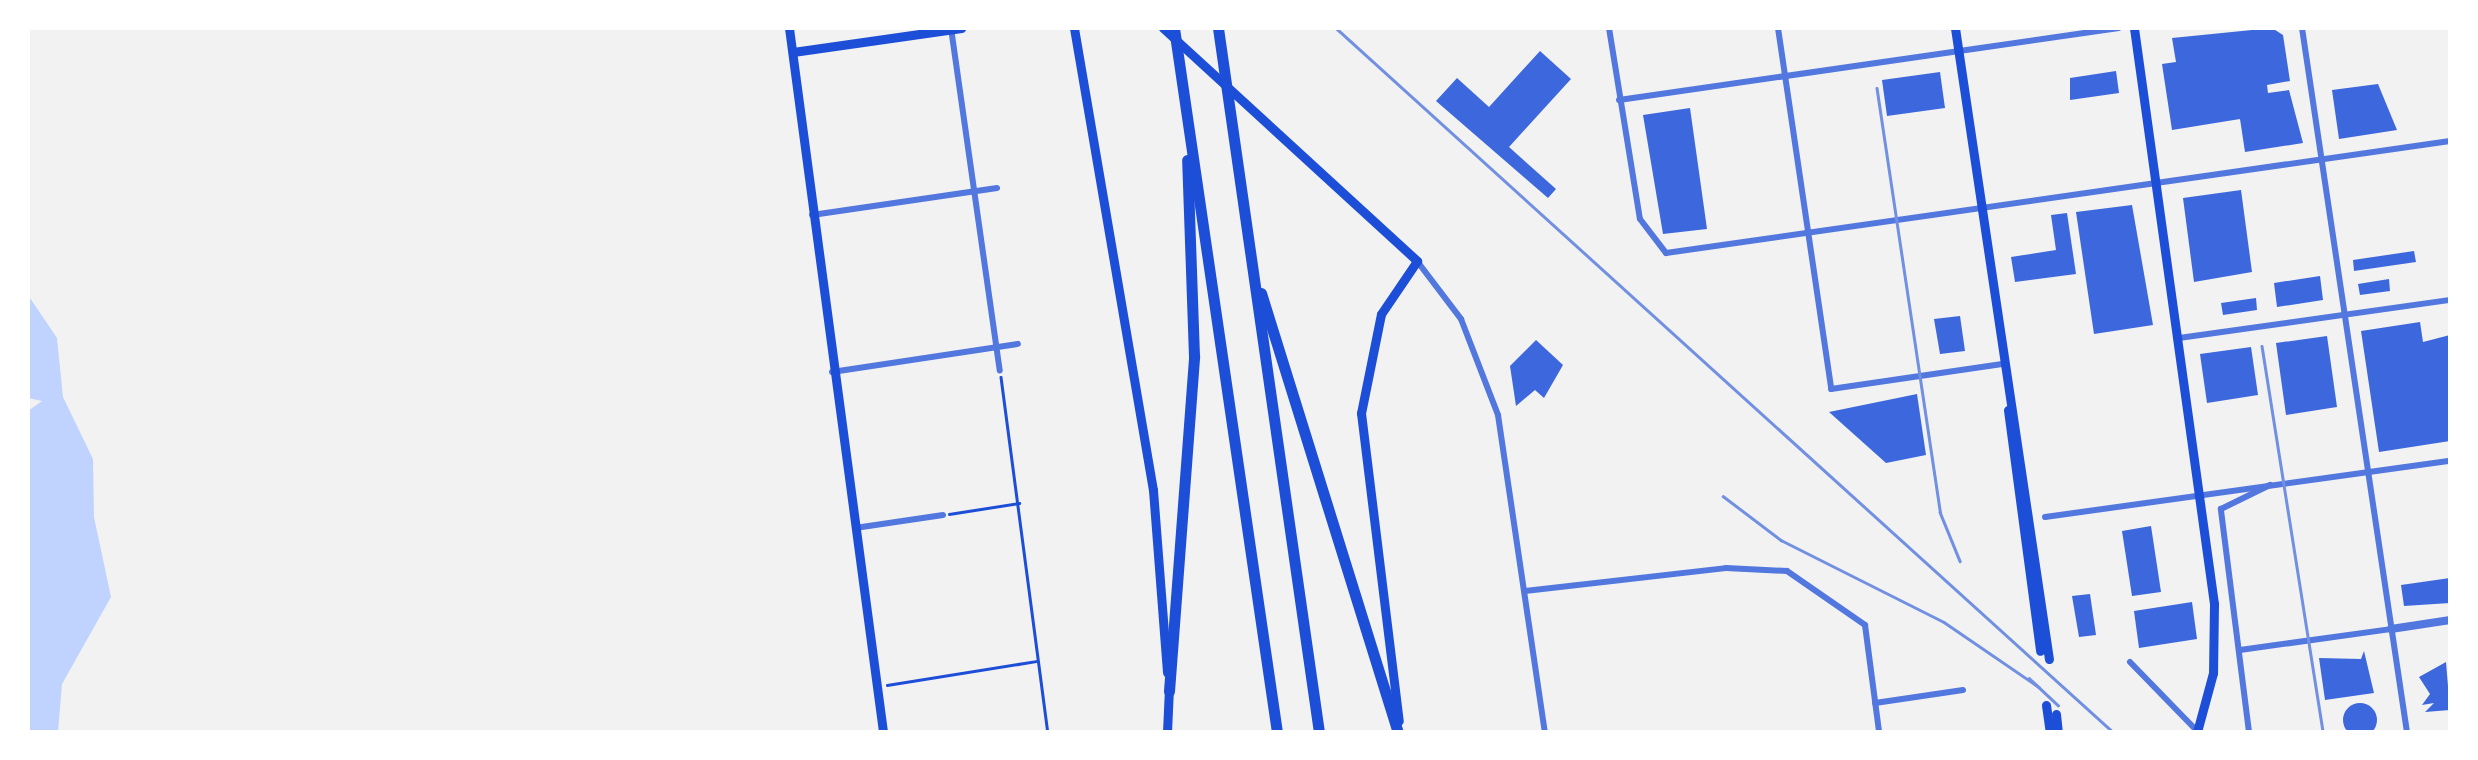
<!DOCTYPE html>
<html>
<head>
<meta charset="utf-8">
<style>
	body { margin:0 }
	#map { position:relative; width:2478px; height:760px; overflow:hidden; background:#f2f2f2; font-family:"Playfair Display",serif }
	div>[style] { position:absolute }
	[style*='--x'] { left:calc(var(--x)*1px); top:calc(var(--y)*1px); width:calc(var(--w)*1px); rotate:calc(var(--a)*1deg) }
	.water>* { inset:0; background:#bfd3fe }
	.building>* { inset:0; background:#3d67dc }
	.round { border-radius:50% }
	.path>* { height:2.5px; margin:-1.25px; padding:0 1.25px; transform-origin:1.25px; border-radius:1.25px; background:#1d4ed8 }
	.minor>* { height:6px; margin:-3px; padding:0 3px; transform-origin:3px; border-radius:3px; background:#5277de }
	.tertiary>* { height:8px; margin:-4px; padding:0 4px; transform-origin:4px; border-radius:4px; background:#5277de }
	.secondary>* { height:9px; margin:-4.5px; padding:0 4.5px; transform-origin:4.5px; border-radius:4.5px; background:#1d4ed8 }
	.motorway>* { height:11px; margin:-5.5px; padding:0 5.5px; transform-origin:5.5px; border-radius:5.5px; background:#1d4ed8 }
	.rail>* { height:2.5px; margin:-1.25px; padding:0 1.25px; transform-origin:1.25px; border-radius:1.25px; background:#7290e2 }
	span { translate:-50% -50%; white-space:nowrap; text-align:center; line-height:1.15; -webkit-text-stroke:10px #fff; paint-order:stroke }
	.frame { position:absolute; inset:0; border:30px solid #fff; pointer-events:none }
</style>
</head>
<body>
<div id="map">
	<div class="water">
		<i style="clip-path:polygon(28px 295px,57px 338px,63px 397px,93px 459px,94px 517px,111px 597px,62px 684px,58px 732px,28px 732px,28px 411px,42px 401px,28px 398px)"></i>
	</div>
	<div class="building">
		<i style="clip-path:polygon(2272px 28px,2283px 35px,2290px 81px,2267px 85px,2268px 93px,2289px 90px,2303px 143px,2245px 152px,2240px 119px,2172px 130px,2162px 64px,2176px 62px,2172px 38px)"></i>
		<i style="clip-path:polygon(1540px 51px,1571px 79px,1509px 147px,1556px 189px,1548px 198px,1436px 101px,1457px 78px,1489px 107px)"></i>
		<i style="clip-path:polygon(2116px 71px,2119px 93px,2070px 100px,2070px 78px)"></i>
		<i style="clip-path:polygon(1940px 72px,1945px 108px,1887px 116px,1882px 80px)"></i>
		<i style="clip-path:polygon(2378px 84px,2397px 130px,2339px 139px,2332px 90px)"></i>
		<i style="clip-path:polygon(1690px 108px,1707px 229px,1663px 234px,1643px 115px)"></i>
		<i style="clip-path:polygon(2241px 190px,2252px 272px,2194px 282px,2183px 198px)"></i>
		<i style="clip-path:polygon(2132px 205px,2153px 325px,2094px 334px,2076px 212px)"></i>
		<i style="clip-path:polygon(2067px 213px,2076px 274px,2015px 282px,2011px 257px,2056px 250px,2051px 215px)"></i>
		<i style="clip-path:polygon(2414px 251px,2416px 262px,2354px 271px,2353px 260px)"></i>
		<i style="clip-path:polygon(2320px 276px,2323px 300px,2277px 307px,2274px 283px)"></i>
		<i style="clip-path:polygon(2389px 279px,2390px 291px,2360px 295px,2358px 284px)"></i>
		<i style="clip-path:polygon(2256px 298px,2257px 310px,2223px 315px,2221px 303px)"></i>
		<i style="clip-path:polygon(1960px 316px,1965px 351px,1940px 354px,1934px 319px)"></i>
		<i style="clip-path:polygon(2420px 322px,2423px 342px,2450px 335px,2450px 441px,2379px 452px,2361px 331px)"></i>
		<i style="clip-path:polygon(2327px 336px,2337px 407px,2286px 415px,2276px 343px)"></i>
		<i style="clip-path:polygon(1536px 340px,1563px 365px,1544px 398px,1535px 390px,1516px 406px,1510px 366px)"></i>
		<i style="clip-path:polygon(2251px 347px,2258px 395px,2207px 403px,2200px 354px)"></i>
		<i style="clip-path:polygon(1917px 394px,1926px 455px,1886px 463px,1829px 412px)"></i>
		<i style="clip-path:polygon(2151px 526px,2161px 592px,2132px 596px,2122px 531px)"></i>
		<i style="clip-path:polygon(2450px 578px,2450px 603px,2404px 606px,2401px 585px)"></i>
		<i style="clip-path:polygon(2090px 594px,2096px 635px,2079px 637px,2072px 596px)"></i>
		<i style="clip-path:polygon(2192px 602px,2197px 639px,2139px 648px,2134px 611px)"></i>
		<i style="clip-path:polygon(2364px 651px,2374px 693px,2325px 700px,2319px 658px,2361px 659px)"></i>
		<i style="clip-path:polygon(2446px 662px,2450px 710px,2425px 712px,2434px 703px,2422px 705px,2430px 694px,2419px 677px)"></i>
		<i class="round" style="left:2343px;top:703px;width:34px;height:34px"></i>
	</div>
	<div class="path">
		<i style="--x:1001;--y:377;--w:358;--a:82.5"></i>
		<i style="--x:949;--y:514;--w:71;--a:-8.9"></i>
		<i style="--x:887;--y:685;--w:152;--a:-9.1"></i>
	</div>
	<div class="minor">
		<i style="--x:951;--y:28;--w:346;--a:81.9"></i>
		<i style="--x:1609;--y:28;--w:193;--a:80.8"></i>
		<i style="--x:1640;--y:219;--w:43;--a:52.6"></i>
		<i style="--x:1666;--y:253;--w:792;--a:-8.13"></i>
		<i style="--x:1778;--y:28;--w:365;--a:81.6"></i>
		<i style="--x:1831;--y:389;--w:173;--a:-8.3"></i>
		<i style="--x:2302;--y:28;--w:712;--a:81.52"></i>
		<i style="--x:1619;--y:100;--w:505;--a:-8.19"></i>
		<i style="--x:812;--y:215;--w:187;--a:-8.3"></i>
		<i style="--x:1417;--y:261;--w:73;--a:52.8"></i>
		<i style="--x:1461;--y:319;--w:103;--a:68.9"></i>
		<i style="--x:1498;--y:415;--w:320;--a:81.6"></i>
		<i style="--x:2179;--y:338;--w:274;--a:-8"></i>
		<i style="--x:832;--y:372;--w:188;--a:-8.6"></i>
		<i style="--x:2045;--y:517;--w:409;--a:-7.9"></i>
		<i style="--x:855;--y:528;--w:89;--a:-8.4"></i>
		<i style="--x:1525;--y:591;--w:202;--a:-6.5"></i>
		<i style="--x:1726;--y:568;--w:61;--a:2.8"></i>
		<i style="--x:1787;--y:571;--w:95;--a:34.7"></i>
		<i style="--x:1865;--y:625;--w:108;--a:82.5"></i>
		<i style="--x:2240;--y:650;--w:152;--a:-7.9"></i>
		<i style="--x:2130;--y:662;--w:98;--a:45.8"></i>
		<i style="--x:1875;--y:703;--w:89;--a:-8.4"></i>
		<i style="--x:2249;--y:732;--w:225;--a:-97.2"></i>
		<i style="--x:2221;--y:509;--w:55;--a:-26.1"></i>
	</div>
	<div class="tertiary">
		<i style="--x:2391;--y:629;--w:60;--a:-8.7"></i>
	</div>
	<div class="secondary">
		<i style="--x:789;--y:28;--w:710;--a:82.39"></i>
		<i style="--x:1074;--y:28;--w:469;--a:80.3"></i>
		<i style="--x:1153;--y:490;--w:183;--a:85.6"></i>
		<i style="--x:1163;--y:28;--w:345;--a:42.5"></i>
		<i style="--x:1417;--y:261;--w:64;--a:124.2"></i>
		<i style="--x:1381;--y:314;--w:101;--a:101.4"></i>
		<i style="--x:1361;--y:413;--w:310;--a:83"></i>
		<i style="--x:1955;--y:28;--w:638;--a:81.53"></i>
		<i style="--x:2134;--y:28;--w:582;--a:82.09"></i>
		<i style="--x:2214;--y:604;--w:69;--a:90.8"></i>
		<i style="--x:2213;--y:673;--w:61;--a:105.2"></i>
		<i style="--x:793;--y:52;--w:170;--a:-8.1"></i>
		<i style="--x:2008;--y:410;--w:243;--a:82.4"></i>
		<i style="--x:2046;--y:705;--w:27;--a:82"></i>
		<i style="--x:2056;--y:714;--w:18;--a:84"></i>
		<i style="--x:1167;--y:732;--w:44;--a:-87.4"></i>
	</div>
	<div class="motorway">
		<i style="--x:1174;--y:28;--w:711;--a:81.68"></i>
		<i style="--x:1218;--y:28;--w:711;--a:81.84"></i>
		<i style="--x:1261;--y:293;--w:460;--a:72.7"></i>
		<i style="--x:1169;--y:691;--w:336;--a:-85.7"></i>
		<i style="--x:1194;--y:356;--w:196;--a:-92"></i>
	</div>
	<div class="rail">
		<i style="--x:1336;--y:28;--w:1048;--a:42.18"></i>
		<i style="--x:1877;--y:88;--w:429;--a:81.5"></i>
		<i style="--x:1940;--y:512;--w:53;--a:67.8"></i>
		<i style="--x:2262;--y:346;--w:391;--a:81"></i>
		<i style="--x:1723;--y:496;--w:73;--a:37.2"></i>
		<i style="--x:1781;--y:540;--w:182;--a:26.7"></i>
		<i style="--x:1944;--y:622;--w:115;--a:34.4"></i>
		<i style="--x:2029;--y:678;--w:40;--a:43"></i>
	</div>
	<div class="frame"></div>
</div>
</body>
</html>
